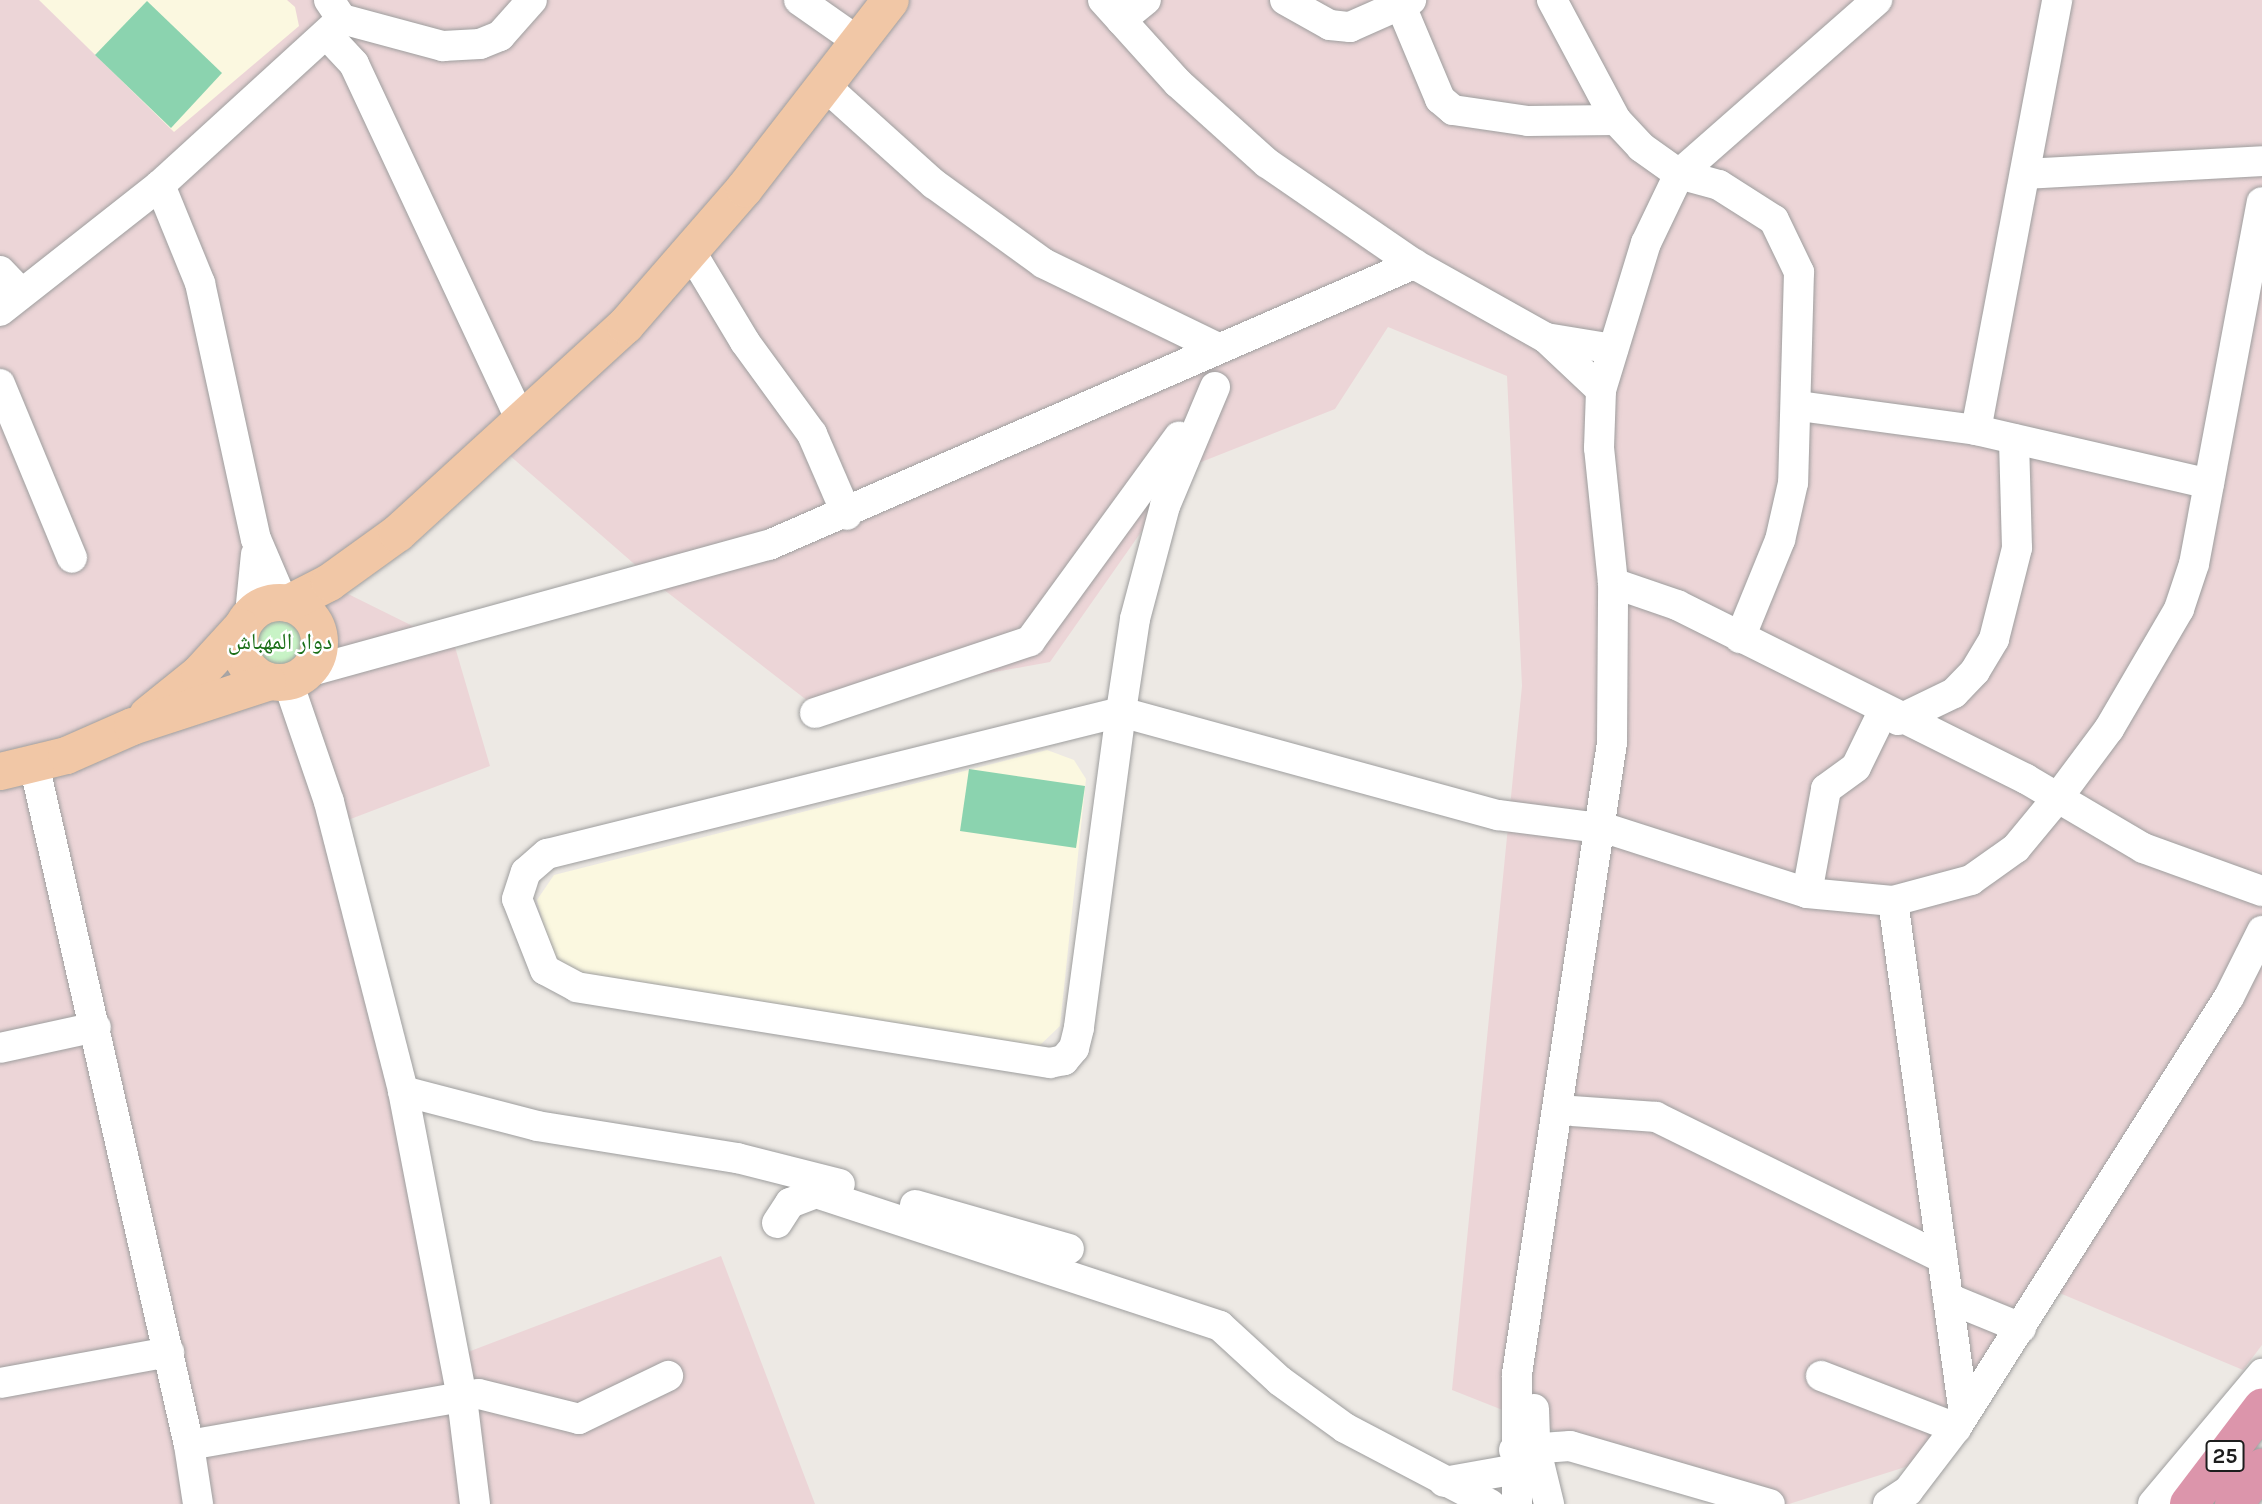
<!DOCTYPE html>
<html>
<head>
<meta charset="utf-8">
<style>
	body { margin:0 }
	#map { position:relative; width:2262px; height:1504px; overflow:hidden; background:#ede9e4; font-family:Karla,"Noto Naskh Arabic",sans-serif }
	div>[style] { position:absolute }
	[style*='--x'] { left:calc(var(--x)*1px); top:calc(var(--y)*1px); width:calc(var(--w)*1px); rotate:calc(var(--a)*1deg) }
	.commercial>* { inset:0; background:#ecd5d7 }
	.education>* { inset:0; background:#fbf8e0 }
	.park>* { inset:0; background:#c8f3c6 }
	.round { border-radius:50% }
	.pitch>* { inset:0; background:#8bd3af }
	.roads { filter:drop-shadow(0 0 2px #9e9e9e) drop-shadow(0 0 2px #9e9e9e) }
	.minor>* { height:30px; margin:-15px; padding:0 15px; transform-origin:15px; border-radius:15px; background:#fff }
	.major>* { height:37px; margin:-18.5px; padding:0 18.5px; transform-origin:18.5px; border-radius:18.5px; background:#f1c7a6 }
	.major>.ring { margin:-18.5px; padding:0; box-sizing:content-box; background:none; border:37px solid #f1c7a6; border-radius:50% }
	.highway>* { height:38px; margin:-19px; padding:0 19px; transform-origin:19px; border-radius:19px; background:#dc95ab }
	span { translate:-50% -50%; white-space:nowrap; text-align:center; line-height:1.15; -webkit-text-stroke:5px #fff; paint-order:stroke }
	.shield-label span { padding:2px 5px; background:#fff; border:2px solid; border-radius:5px; -webkit-text-stroke-width:0 }
	.shield-label { font-size:21px; color:#1d1d1d; font-weight:700 }
	.park-label { font-size:23px; color:#1b6f18 }
</style>
</head>
<body>
<div id="map">
	<div class="commercial">
		<i style="clip-path:polygon(0 0,2262px 0,2262px 1345px,2243px 1370px,2050px 1289px,1921px 1462px,1789px 1504px,1741px 1504px,1452px 1390px,1522px 686px,1507px 376px,1388px 327px,1335px 409px,1186px 468px,1050px 662px,813px 705px,663px 589px,500px 447px,336px 588px,455px 647px,490px 766px,340px 823px,460px 1355px,721px 1256px,815px 1504px,0 1504px)"></i>
	</div>
	<div class="education">
		<i style="clip-path:polygon(39px 0,287px 0,295px 7px,299px 26px,174px 132px)"></i>
		<i style="clip-path:polygon(1047px 750px,1074px 760px,1086px 779px,1060px 1026px,1037px 1048px,579px 974px,563px 969px,552px 956px,537px 900px,554px 875px)"></i>
	</div>
	<div class="park">
		<i class="round" style="left:251px;top:613px;width:58px;height:58px"></i>
	</div>
	<div class="pitch">
		<i style="clip-path:polygon(147px 1px,222px 73px,171px 128px,95px 55px)"></i>
		<i style="clip-path:polygon(969px 769px,1085px 786px,1076px 848px,960px 831px)"></i>
	</div>
	<div class="roads">
		<div class="minor">
			<i style="--x:329;--y:0;--w:23;--a:56"></i>
			<i style="--x:342;--y:19;--w:105;--a:15"></i>
			<i style="--x:443;--y:46;--w:37;--a:-3"></i>
			<i style="--x:480;--y:44;--w:22;--a:-22"></i>
			<i style="--x:500;--y:36;--w:48;--a:-48.4"></i>
			<i style="--x:799;--y:0;--w:73;--a:35"></i>
			<i style="--x:1103;--y:0;--w:112;--a:47.9"></i>
			<i style="--x:1178;--y:83;--w:120;--a:42"></i>
			<i style="--x:1267;--y:163;--w:178;--a:34.5"></i>
			<i style="--x:1414;--y:264;--w:151;--a:29.3"></i>
			<i style="--x:1546;--y:338;--w:76;--a:43.4"></i>
			<i style="--x:1285;--y:0;--w:51;--a:29.1"></i>
			<i style="--x:1330;--y:25;--w:20;--a:6"></i>
			<i style="--x:1350;--y:27;--w:67;--a:-23.9"></i>
			<i style="--x:1552;--y:0;--w:136;--a:61.9"></i>
			<i style="--x:1616;--y:120;--w:37;--a:47"></i>
			<i style="--x:1641;--y:147;--w:47;--a:35.4"></i>
			<i style="--x:1679;--y:174;--w:41;--a:15.4"></i>
			<i style="--x:1719;--y:185;--w:65;--a:32.5"></i>
			<i style="--x:1774;--y:220;--w:58;--a:64.3"></i>
			<i style="--x:1799;--y:272;--w:211;--a:91.6"></i>
			<i style="--x:1793;--y:483;--w:58;--a:102.8"></i>
			<i style="--x:1780;--y:540;--w:106;--a:112.2"></i>
			<i style="--x:1401;--y:6;--w:101;--a:67.2"></i>
			<i style="--x:1440;--y:99;--w:17;--a:40"></i>
			<i style="--x:1453;--y:110;--w:76;--a:8.3"></i>
			<i style="--x:1528;--y:121;--w:88;--a:-0.7"></i>
			<i style="--x:1121;--y:20;--w:32;--a:-39"></i>
			<i style="--x:328;--y:36;--w:38;--a:47"></i>
			<i style="--x:354;--y:64;--w:396;--a:64.9"></i>
			<i style="--x:825;--y:86;--w:147;--a:42"></i>
			<i style="--x:934;--y:184;--w:135;--a:35.9"></i>
			<i style="--x:1043;--y:263;--w:195;--a:25.9"></i>
			<i style="--x:2025;--y:174;--w:237;--a:-3.1"></i>
			<i style="--x:160;--y:185;--w:106;--a:67.8"></i>
			<i style="--x:200;--y:283;--w:262;--a:77.7"></i>
			<i style="--x:256;--y:539;--w:69;--a:66.8"></i>
			<i style="--x:691;--y:252;--w:105;--a:59"></i>
			<i style="--x:745;--y:342;--w:114;--a:53.9"></i>
			<i style="--x:812;--y:434;--w:88;--a:66.6"></i>
			<i style="--x:0;--y:271;--w:29;--a:46"></i>
			<i style="--x:0;--y:311;--w:204;--a:-38.2"></i>
			<i style="--x:160;--y:185;--w:246;--a:-42.4"></i>
			<i style="--x:1546;--y:338;--w:68;--a:9.3"></i>
			<i style="--x:0;--y:384;--w:188;--a:67.5"></i>
			<i style="--x:1215;--y:387;--w:129;--a:112.8"></i>
			<i style="--x:1165;--y:506;--w:117;--a:104.9"></i>
			<i style="--x:1135;--y:619;--w:94;--a:98.6"></i>
			<i style="--x:1121;--y:712;--w:319;--a:97.6"></i>
			<i style="--x:1079;--y:1028;--w:21;--a:104"></i>
			<i style="--x:1074;--y:1048;--w:16;--a:130"></i>
			<i style="--x:1064;--y:1060;--w:14;--a:168"></i>
			<i style="--x:1050;--y:1063;--w:479;--a:-170.9"></i>
			<i style="--x:577;--y:987;--w:36;--a:-152"></i>
			<i style="--x:545;--y:970;--w:76;--a:-111.5"></i>
			<i style="--x:517;--y:899;--w:28;--a:-72"></i>
			<i style="--x:526;--y:872;--w:28;--a:-41"></i>
			<i style="--x:547;--y:854;--w:591;--a:-13.9"></i>
			<i style="--x:1121;--y:712;--w:391;--a:15.3"></i>
			<i style="--x:1498;--y:815;--w:111;--a:7.3"></i>
			<i style="--x:1608;--y:829;--w:209;--a:17.8"></i>
			<i style="--x:1807;--y:893;--w:86;--a:5.3"></i>
			<i style="--x:1893;--y:901;--w:81;--a:-15.1"></i>
			<i style="--x:1971;--y:880;--w:55;--a:-35.4"></i>
			<i style="--x:2016;--y:848;--w:67;--a:-50.4"></i>
			<i style="--x:2059;--y:796;--w:84;--a:-53.3"></i>
			<i style="--x:2109;--y:729;--w:139;--a:-59.7"></i>
			<i style="--x:2179;--y:609;--w:47;--a:-71.6"></i>
			<i style="--x:2194;--y:564;--w:368;--a:-79.4"></i>
			<i style="--x:1799;--y:406;--w:179;--a:7.7"></i>
			<i style="--x:1976;--y:430;--w:239;--a:13"></i>
			<i style="--x:1976;--y:430;--w:438;--a:-79.3"></i>
			<i style="--x:1613;--y:583;--w:68;--a:19"></i>
			<i style="--x:1677;--y:605;--w:390;--a:26.5"></i>
			<i style="--x:2026;--y:779;--w:136;--a:30.5"></i>
			<i style="--x:2143;--y:848;--w:127;--a:19.9"></i>
			<i style="--x:250;--y:614;--w:60;--a:-84.3"></i>
			<i style="--x:307;--y:672;--w:479;--a:-15.4"></i>
			<i style="--x:769;--y:545;--w:704;--a:-23.54"></i>
			<i style="--x:288;--y:682;--w:127;--a:71.1"></i>
			<i style="--x:329;--y:802;--w:298;--a:75.6"></i>
			<i style="--x:403;--y:1091;--w:313;--a:79.1"></i>
			<i style="--x:462;--y:1398;--w:107;--a:83"></i>
			<i style="--x:815;--y:713;--w:227;--a:-18.5"></i>
			<i style="--x:1030;--y:641;--w:253;--a:-53.9"></i>
			<i style="--x:1898;--y:720;--w:62;--a:-25.7"></i>
			<i style="--x:1954;--y:693;--w:30;--a:-46"></i>
			<i style="--x:1975;--y:671;--w:37;--a:-59"></i>
			<i style="--x:1994;--y:639;--w:94;--a:-75.8"></i>
			<i style="--x:2017;--y:548;--w:109;--a:-91.6"></i>
			<i style="--x:34;--y:764;--w:698;--a:77.18"></i>
			<i style="--x:189;--y:1445;--w:60;--a:81.3"></i>
			<i style="--x:1807;--y:893;--w:106;--a:-79.6"></i>
			<i style="--x:1826;--y:789;--w:37;--a:-36"></i>
			<i style="--x:1856;--y:767;--w:61;--a:-63.9"></i>
			<i style="--x:1893;--y:901;--w:518;--a:82.12"></i>
			<i style="--x:0;--y:1048;--w:98;--a:-12.3"></i>
			<i style="--x:403;--y:1091;--w:138;--a:14.6"></i>
			<i style="--x:537;--y:1126;--w:203;--a:9.1"></i>
			<i style="--x:737;--y:1158;--w:106;--a:14.2"></i>
			<i style="--x:1573;--y:1111;--w:83;--a:4.1"></i>
			<i style="--x:1656;--y:1117;--w:319;--a:26.2"></i>
			<i style="--x:915;--y:1205;--w:160;--a:15.9"></i>
			<i style="--x:777;--y:1223;--w:24;--a:-57"></i>
			<i style="--x:790;--y:1203;--w:28;--a:-21"></i>
			<i style="--x:816;--y:1193;--w:425;--a:18.2"></i>
			<i style="--x:1220;--y:1326;--w:81;--a:42.5"></i>
			<i style="--x:1280;--y:1381;--w:80;--a:35.9"></i>
			<i style="--x:1345;--y:1428;--w:164;--a:27.7"></i>
			<i style="--x:1948;--y:1298;--w:79;--a:22.3"></i>
			<i style="--x:1821;--y:1376;--w:145;--a:21.1"></i>
			<i style="--x:0;--y:1383;--w:172;--a:-10.4"></i>
			<i style="--x:1534;--y:1409;--w:37;--a:88"></i>
			<i style="--x:1535;--y:1446;--w:60;--a:76.4"></i>
			<i style="--x:189;--y:1445;--w:294;--a:-10"></i>
			<i style="--x:479;--y:1394;--w:103;--a:14"></i>
			<i style="--x:579;--y:1419;--w:99;--a:-25.8"></i>
			<i style="--x:1514;--y:1450;--w:56;--a:-4.1"></i>
			<i style="--x:1570;--y:1446;--w:208;--a:16.2"></i>
			<i style="--x:1444;--y:1482;--w:91;--a:-10.1"></i>
			<i style="--x:1517;--y:1504;--w:130;--a:-90"></i>
			<i style="--x:1517;--y:1374;--w:638;--a:-81.44"></i>
			<i style="--x:1612;--y:743;--w:160;--a:-89.6"></i>
			<i style="--x:1613;--y:583;--w:136;--a:-95.9"></i>
			<i style="--x:1599;--y:448;--w:58;--a:-88"></i>
			<i style="--x:1601;--y:390;--w:154;--a:-73"></i>
			<i style="--x:1646;--y:243;--w:76;--a:-64.4"></i>
			<i style="--x:1679;--y:174;--w:264;--a:-41.3"></i>
			<i style="--x:1888;--y:1504;--w:24;--a:-33"></i>
			<i style="--x:1908;--y:1491;--w:79;--a:-52.7"></i>
			<i style="--x:1956;--y:1428;--w:510;--a:-57.65"></i>
			<i style="--x:2229;--y:997;--w:74;--a:-63.4"></i>
			<i style="--x:2153;--y:1504;--w:170;--a:-50"></i>
		</div>
		<div class="major">
			<i class="ring" style="left:239px;top:602px;width:43px;height:43px"></i>
			<i style="--x:288;--y:603;--w:46;--a:-27.1"></i>
			<i style="--x:329;--y:582;--w:84;--a:-35.8"></i>
			<i style="--x:397;--y:533;--w:309;--a:-42.4"></i>
			<i style="--x:625;--y:325;--w:181;--a:-49"></i>
			<i style="--x:744;--y:188;--w:238;--a:-52.2"></i>
			<i style="--x:147;--y:715;--w:67;--a:-38.9"></i>
			<i style="--x:199;--y:673;--w:62;--a:-47.6"></i>
			<i style="--x:0;--y:771;--w:68;--a:-13.6"></i>
			<i style="--x:66;--y:755;--w:72;--a:-23.7"></i>
			<i style="--x:132;--y:726;--w:142;--a:-18.1"></i>
		</div>
		<div class="highway">
			<i style="--x:2189;--y:1504;--w:121;--a:-52.8"></i>
			<i style="--x:2234;--y:1504;--w:46;--a:-52.1"></i>
		</div>
	</div>
	<div class="shield-label">
		<span style="left:2225px;top:1456px">25</span>
	</div>
	<div class="park-label">
		<span style="left:280px;top:642px">دوار المهباش</span>
	</div>
</div>
</body>
</html>
